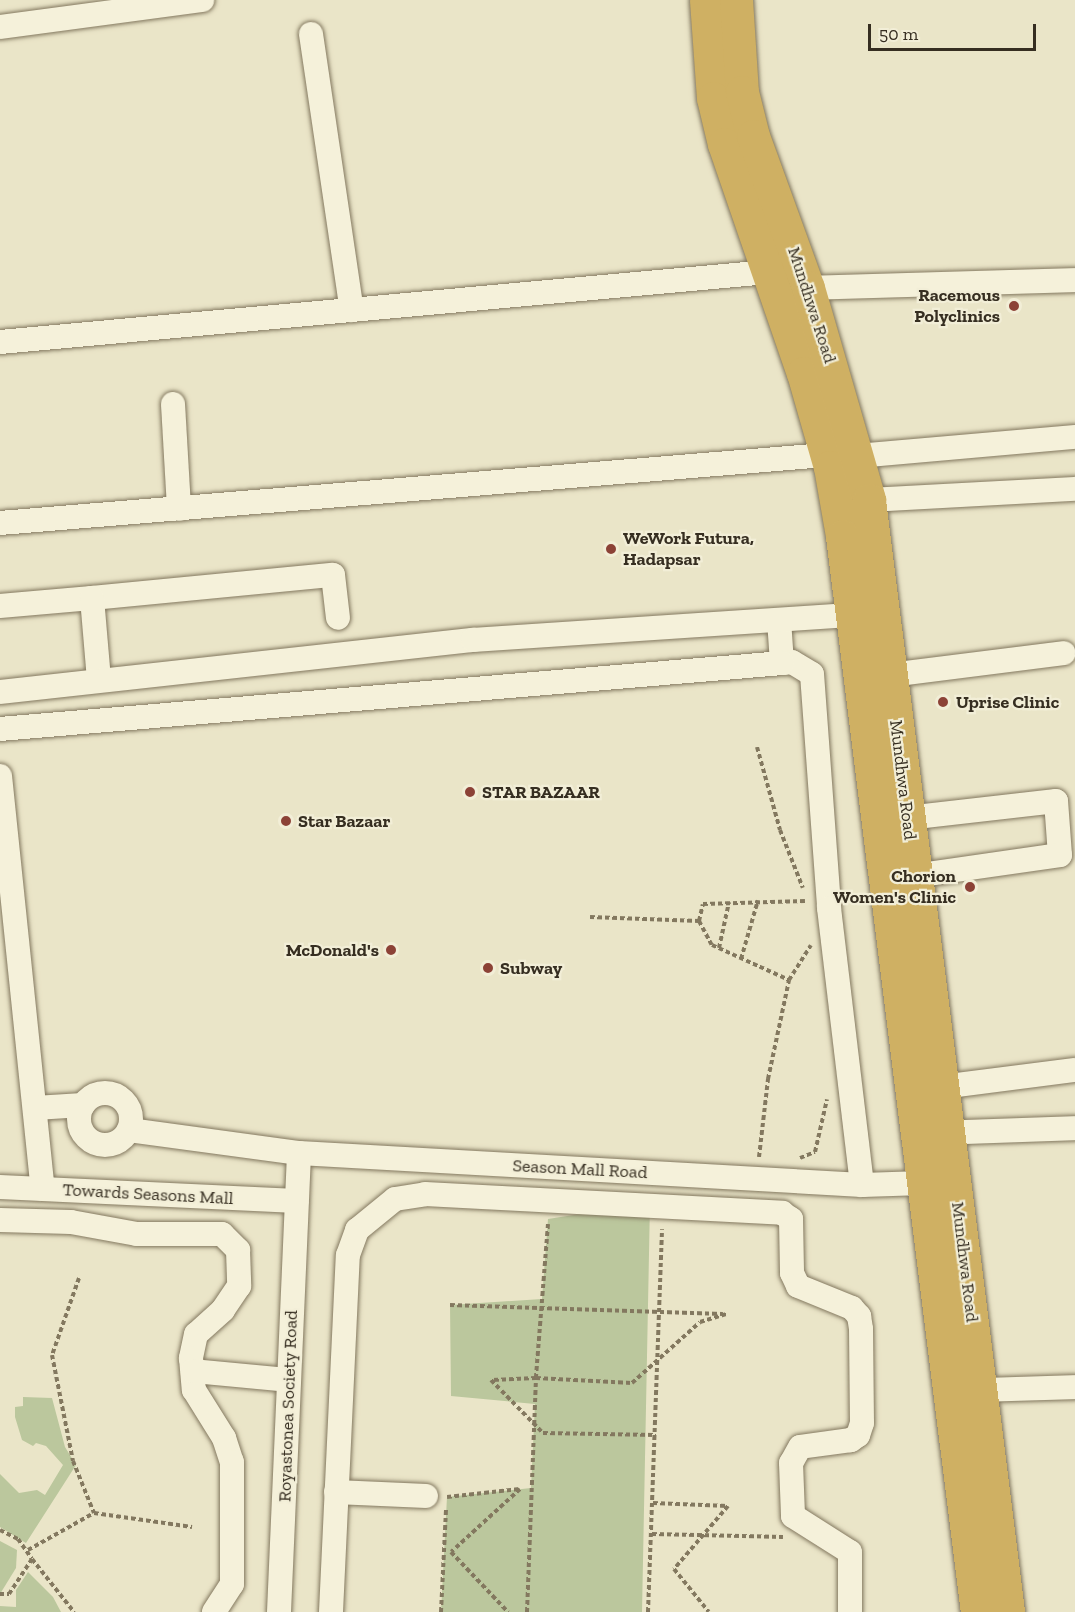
<!DOCTYPE html>
<html>
<head>
<meta charset="utf-8">
<style>
	body { margin:0 }
	#map { position:relative; width:1075px; height:1612px; overflow:hidden; background:#eae5c8; font-family:"Zilla Slab",serif }
	div>[style] { position:absolute }
	[style*='--x'] { left:calc(var(--x)*1px); top:calc(var(--y)*1px); width:calc(var(--w)*1px); rotate:calc(var(--a)*1deg) }
	.green>* { inset:0; background:#bbc79d }
	.path>* { height:4px; margin-top:-2px; transform-origin:0; background:repeating-linear-gradient(90deg,#83785f 0 4.5px,transparent 0 7.5px) }
	.roads { filter:drop-shadow(0 0 2px #83785f) drop-shadow(0 0 2px #83785f) }
	.minor>* { height:24px; margin:-12px; padding:0 12px; transform-origin:12px; border-radius:12px; background:#f5f1da }
	.minor>.ring { margin:-12px; padding:0; box-sizing:content-box; background:none; border:24px solid #f5f1da; border-radius:50% }
	.highway>* { height:33px; margin:-16.5px; padding:0 16.5px; transform-origin:16.5px; border-radius:16.5px; background:#cfb063 }
	.dots>* { width:16px; height:16px; translate:-50% -50%; box-sizing:border-box; border:3px solid #f2eed7; border-radius:50% }
	span { translate:-50% -50%; white-space:nowrap; text-align:center; line-height:1.15; -webkit-text-stroke:4.5px #f2eed7; paint-order:stroke }
	.poi-label { font-size:18px; color:#362e21; font-weight:700 }
	.right { translate:-100% -50%; text-align:right }
	.left { translate:0 -50%; text-align:left }
	.street-label { font-size:18px; color:#362e21 }
	.scale { position:absolute; left:868px; top:24px; width:168px; height:27px; box-sizing:border-box; border:3px solid #362e21; border-top:0; padding-left:8px; font-size:18px; line-height:21px; white-space:nowrap; color:#362e21; -webkit-text-stroke:4px #f2eed7; paint-order:stroke }
</style>
</head>
<body>
<div id="map">
	<div class="green">
		<i style="clip-path:polygon(650px 1203px,642px 1612px,441px 1612px,447px 1497px,531px 1488px,535px 1404px,451px 1396px,450px 1305px,542px 1299px,548px 1219px)"></i>
		<i style="clip-path:polygon(23px 1397px,52px 1398px,65px 1447px,76px 1465px,26px 1543px,0 1527px,0 1474px,19px 1493px,37px 1490px,45px 1495px,63px 1465px,46px 1446px,36px 1443px,33px 1446px,22px 1440px,15px 1417px,15px 1407px,23px 1406px)"></i>
		<i style="clip-path:polygon(0 1541px,17px 1550px,16px 1568px,0 1594px)"></i>
		<i style="clip-path:polygon(28px 1572px,53px 1597px,61px 1612px,0 1612px,0 1606px,16px 1607px,16px 1590px)"></i>
	</div>
	<div class="path">
		<i style="--x:757;--y:747;--w:86;--a:74.5"></i>
		<i style="--x:780;--y:830;--w:62;--a:68.4"></i>
		<i style="--x:590;--y:917;--w:109;--a:2.1"></i>
		<i style="--x:699;--y:921;--w:17;--a:-77"></i>
		<i style="--x:703;--y:904;--w:102;--a:-1.7"></i>
		<i style="--x:699;--y:921;--w:27;--a:62"></i>
		<i style="--x:712;--y:945;--w:85;--a:24.4"></i>
		<i style="--x:719;--y:948;--w:47;--a:-77.7"></i>
		<i style="--x:741;--y:959;--w:61;--a:-73.9"></i>
		<i style="--x:759;--y:1157;--w:79;--a:-83.4"></i>
		<i style="--x:768;--y:1079;--w:101;--a:-78"></i>
		<i style="--x:789;--y:980;--w:41;--a:-57.8"></i>
		<i style="--x:800;--y:1158;--w:16;--a:-22"></i>
		<i style="--x:815;--y:1152;--w:54;--a:-77.2"></i>
		<i style="--x:548;--y:1224;--w:154;--a:94.5"></i>
		<i style="--x:536;--y:1378;--w:45;--a:177.5"></i>
		<i style="--x:491;--y:1380;--w:74;--a:45.5"></i>
		<i style="--x:543;--y:1433;--w:113;--a:1"></i>
		<i style="--x:79;--y:1278;--w:82;--a:109.3"></i>
		<i style="--x:52;--y:1355;--w:108;--a:78.8"></i>
		<i style="--x:73;--y:1461;--w:56;--a:68"></i>
		<i style="--x:94;--y:1513;--w:99;--a:8.1"></i>
		<i style="--x:450;--y:1305;--w:273;--a:1.9"></i>
		<i style="--x:447;--y:1497;--w:73;--a:-6.3"></i>
		<i style="--x:520;--y:1489;--w:93;--a:137.6"></i>
		<i style="--x:451;--y:1552;--w:83;--a:46.5"></i>
		<i style="--x:653;--y:1503;--w:75;--a:2.3"></i>
		<i style="--x:728;--y:1506;--w:83;--a:130.6"></i>
		<i style="--x:674;--y:1569;--w:55;--a:50.9"></i>
		<i style="--x:0;--y:1530;--w:20;--a:27"></i>
		<i style="--x:18;--y:1539;--w:24;--a:55"></i>
		<i style="--x:652;--y:1534;--w:131;--a:1.3"></i>
		<i style="--x:28;--y:1550;--w:76;--a:-29.3"></i>
		<i style="--x:0;--y:1594;--w:9;--a:0"></i>
		<i style="--x:9;--y:1594;--w:42;--a:-56.7"></i>
		<i style="--x:32;--y:1559;--w:68;--a:51.6"></i>
		<i style="--x:441;--y:1612;--w:104;--a:-87.2"></i>
		<i style="--x:527;--y:1612;--w:234;--a:-87.8"></i>
		<i style="--x:536;--y:1378;--w:96;--a:3"></i>
		<i style="--x:632;--y:1383;--w:91;--a:-41.9"></i>
		<i style="--x:700;--y:1322;--w:28;--a:-17"></i>
		<i style="--x:648;--y:1612;--w:383;--a:-87.9"></i>
	</div>
	<div class="roads">
		<div class="minor">
			<i style="--x:0;--y:27;--w:204;--a:-7.6"></i>
			<i style="--x:311;--y:34;--w:279;--a:81.6"></i>
			<i style="--x:808;--y:288;--w:267;--a:-1.7"></i>
			<i style="--x:0;--y:342;--w:770;--a:-5.21"></i>
			<i style="--x:173;--y:404;--w:105;--a:86.7"></i>
			<i style="--x:857;--y:456;--w:219;--a:-5"></i>
			<i style="--x:869;--y:500;--w:206;--a:-3.1"></i>
			<i style="--x:0;--y:523;--w:829;--a:-4.71"></i>
			<i style="--x:92;--y:598;--w:242;--a:-5.5"></i>
			<i style="--x:333;--y:575;--w:43;--a:83.4"></i>
			<i style="--x:0;--y:606;--w:92;--a:-5"></i>
			<i style="--x:92;--y:598;--w:82;--a:85.1"></i>
			<i style="--x:779;--y:620;--w:43;--a:86"></i>
			<i style="--x:782;--y:663;--w:10;--a:-6"></i>
			<i style="--x:792;--y:662;--w:23;--a:31"></i>
			<i style="--x:812;--y:674;--w:235;--a:85.8"></i>
			<i style="--x:829;--y:908;--w:279;--a:83.2"></i>
			<i style="--x:890;--y:675;--w:175;--a:-7.2"></i>
			<i style="--x:0;--y:692;--w:476;--a:-6.3"></i>
			<i style="--x:473;--y:640;--w:396;--a:-3.8"></i>
			<i style="--x:0;--y:729;--w:785;--a:-4.82"></i>
			<i style="--x:0;--y:776;--w:415;--a:84.1"></i>
			<i style="--x:907;--y:818;--w:150;--a:-6.5"></i>
			<i style="--x:1056;--y:801;--w:54;--a:85.8"></i>
			<i style="--x:1060;--y:855;--w:147;--a:171.8"></i>
			<i style="--x:926;--y:1089;--w:150;--a:-7.3"></i>
			<i class="ring" style="left:79px;top:1093px;width:28px;height:28px"></i>
			<i style="--x:35;--y:1108;--w:48;--a:-3.6"></i>
			<i style="--x:129;--y:1130;--w:172;--a:7.7"></i>
			<i style="--x:299;--y:1153;--w:564;--a:3.25"></i>
			<i style="--x:862;--y:1185;--w:61;--a:-1.9"></i>
			<i style="--x:934;--y:1133;--w:141;--a:-2"></i>
			<i style="--x:0;--y:1187;--w:297;--a:2.7"></i>
			<i style="--x:0;--y:1220;--w:71;--a:1.6"></i>
			<i style="--x:71;--y:1222;--w:67;--a:10.3"></i>
			<i style="--x:137;--y:1234;--w:85;--a:0"></i>
			<i style="--x:222;--y:1234;--w:23;--a:45"></i>
			<i style="--x:238;--y:1250;--w:36;--a:88"></i>
			<i style="--x:239;--y:1286;--w:29;--a:124"></i>
			<i style="--x:223;--y:1310;--w:36;--a:138"></i>
			<i style="--x:196;--y:1334;--w:25;--a:102"></i>
			<i style="--x:191;--y:1358;--w:32;--a:85"></i>
			<i style="--x:194;--y:1390;--w:57;--a:58"></i>
			<i style="--x:224;--y:1438;--w:25;--a:72"></i>
			<i style="--x:232;--y:1462;--w:122;--a:90"></i>
			<i style="--x:232;--y:1584;--w:33;--a:123"></i>
			<i style="--x:193;--y:1371;--w:96;--a:5.4"></i>
			<i style="--x:981;--y:1390;--w:94;--a:-1.8"></i>
			<i style="--x:336;--y:1492;--w:90;--a:2.5"></i>
			<i style="--x:279;--y:1612;--w:459;--a:-87.5"></i>
			<i style="--x:331;--y:1612;--w:357;--a:-87.3"></i>
			<i style="--x:348;--y:1255;--w:27;--a:-70"></i>
			<i style="--x:357;--y:1230;--w:49;--a:-39.2"></i>
			<i style="--x:395;--y:1199;--w:30;--a:-9"></i>
			<i style="--x:425;--y:1194;--w:358;--a:3"></i>
			<i style="--x:782;--y:1213;--w:11;--a:34"></i>
			<i style="--x:791;--y:1219;--w:54;--a:88.9"></i>
			<i style="--x:792;--y:1273;--w:14;--a:65"></i>
			<i style="--x:798;--y:1286;--w:58;--a:22.2"></i>
			<i style="--x:852;--y:1308;--w:11;--a:49"></i>
			<i style="--x:859;--y:1316;--w:13;--a:81"></i>
			<i style="--x:861;--y:1329;--w:94;--a:89.4"></i>
			<i style="--x:862;--y:1423;--w:13;--a:108"></i>
			<i style="--x:858;--y:1435;--w:9;--a:144"></i>
			<i style="--x:851;--y:1440;--w:51;--a:172.2"></i>
			<i style="--x:800;--y:1447;--w:18;--a:119"></i>
			<i style="--x:791;--y:1463;--w:53;--a:87.8"></i>
			<i style="--x:793;--y:1516;--w:67;--a:32.3"></i>
			<i style="--x:850;--y:1552;--w:60;--a:90"></i>
		</div>
		<div class="highway">
			<i style="--x:706;--y:0;--w:98;--a:85.9"></i>
			<i style="--x:713;--y:98;--w:47;--a:76.6"></i>
			<i style="--x:724;--y:144;--w:242;--a:71"></i>
			<i style="--x:803;--y:373;--w:98;--a:74"></i>
			<i style="--x:830;--y:467;--w:70;--a:80.1"></i>
			<i style="--x:842;--y:536;--w:1084;--a:82.85"></i>
			<i style="--x:736;--y:0;--w:92;--a:86.3"></i>
			<i style="--x:742;--y:92;--w:45;--a:76"></i>
			<i style="--x:753;--y:136;--w:162;--a:70.1"></i>
			<i style="--x:808;--y:288;--w:221;--a:73.9"></i>
			<i style="--x:869;--y:500;--w:1121;--a:82.87"></i>
		</div>
	</div>
	<div class="dots">
		<i style="left:1014px;top:306px;background:#8c4236"></i>
		<i style="left:611px;top:549px;background:#8c4236"></i>
		<i style="left:943px;top:702px;background:#8c4236"></i>
		<i style="left:470px;top:792px;background:#8c4236"></i>
		<i style="left:286px;top:821px;background:#8c4236"></i>
		<i style="left:970px;top:887px;background:#8c4236"></i>
		<i style="left:391px;top:950px;background:#8c4236"></i>
		<i style="left:488px;top:968px;background:#8c4236"></i>
	</div>
	<div class="poi-label">
		<span class="right" style="left:1000px;top:306px">Racemous<br>Polyclinics</span>
		<span class="left" style="left:623px;top:549px">WeWork Futura,<br>Hadapsar</span>
		<span class="left" style="left:956px;top:702px">Uprise Clinic</span>
		<span class="left" style="left:482px;top:792px">STAR BAZAAR</span>
		<span class="left" style="left:298px;top:821px">Star Bazaar</span>
		<span class="right" style="left:956px;top:887px">Chorion<br>Women's Clinic</span>
		<span class="right" style="left:379px;top:950px">McDonald's</span>
		<span class="left" style="left:500px;top:968px">Subway</span>
	</div>
	<div class="street-label">
		<span style="left:812px;top:305px;rotate:72deg">Mundhwa Road</span>
		<span style="left:903px;top:780px;rotate:83deg">Mundhwa Road</span>
		<span style="left:580px;top:1169px;rotate:3deg">Season Mall Road</span>
		<span style="left:148px;top:1194px;rotate:3deg">Towards Seasons Mall</span>
		<span style="left:965px;top:1262px;rotate:83deg">Mundhwa Road</span>
		<span style="left:288px;top:1406px;rotate:-88deg">Royastonea Society Road</span>
	</div>
	<div class="scale">50 m</div>
</div>
</body>
</html>
